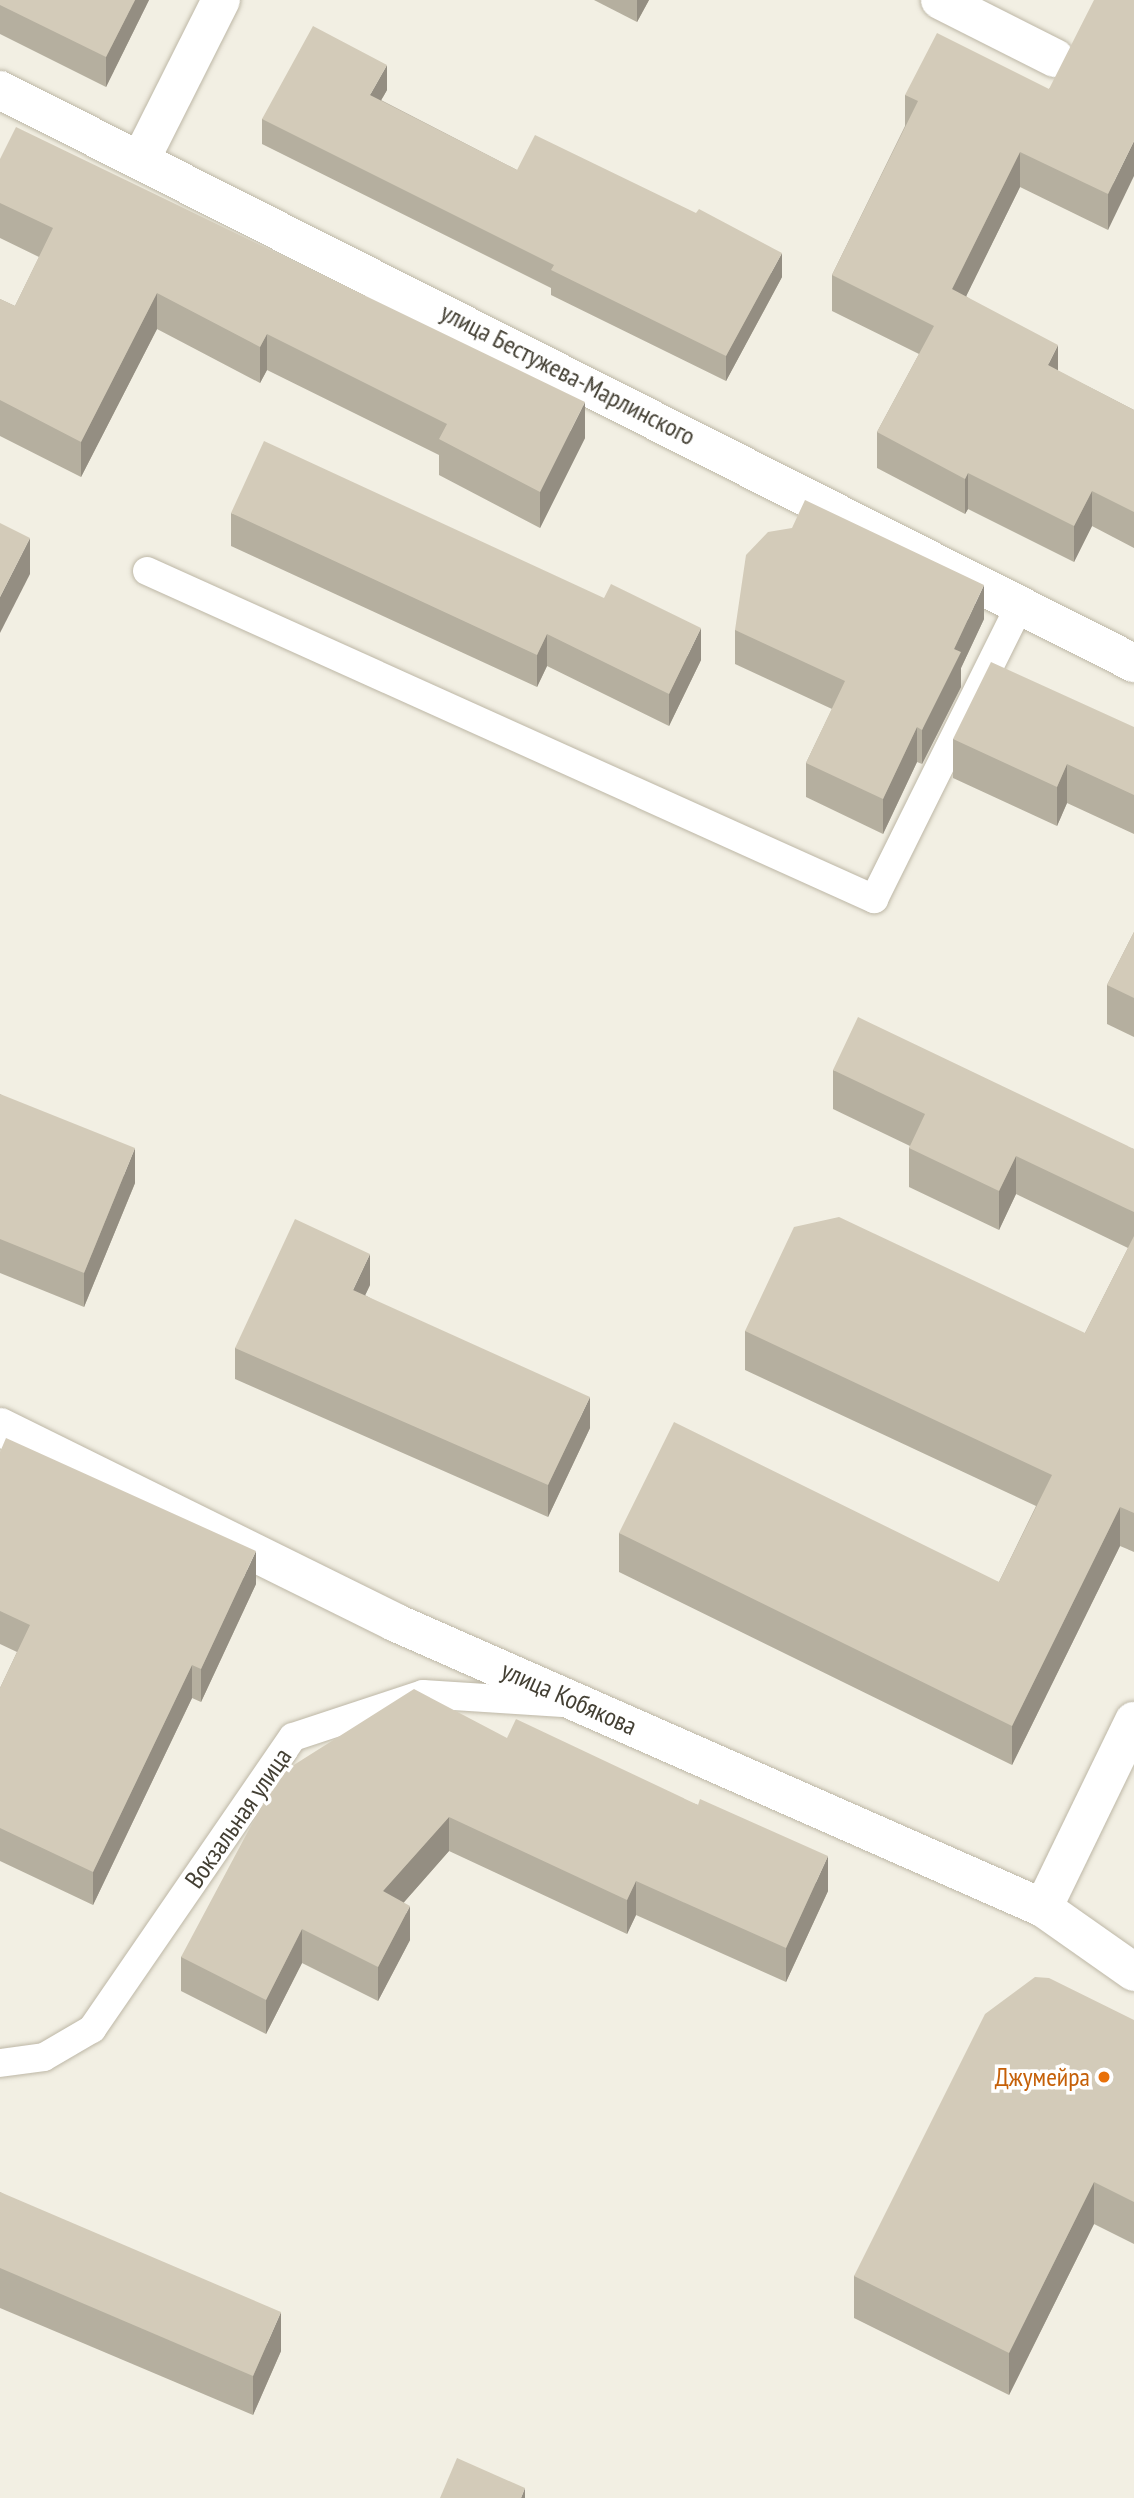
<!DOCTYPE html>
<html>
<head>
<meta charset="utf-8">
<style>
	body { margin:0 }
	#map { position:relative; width:1134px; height:2498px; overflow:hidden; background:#f2efe3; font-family:"PT Sans Narrow",sans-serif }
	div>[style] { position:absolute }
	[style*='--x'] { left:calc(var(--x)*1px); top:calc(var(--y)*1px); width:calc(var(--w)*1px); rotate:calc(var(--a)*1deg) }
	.roads { filter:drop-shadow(0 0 2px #bdb7a6) drop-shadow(0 0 2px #bdb7a6) }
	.service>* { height:28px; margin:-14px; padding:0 14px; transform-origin:14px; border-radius:14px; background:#fff }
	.minor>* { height:38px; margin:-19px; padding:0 19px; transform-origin:19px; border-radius:19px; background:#fff }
	.tertiary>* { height:38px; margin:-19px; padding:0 19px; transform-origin:19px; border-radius:19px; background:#fff }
	.wall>* { inset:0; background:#b5af9f }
	.shaded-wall>* { inset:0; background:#948e82 }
	.building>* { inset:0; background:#d3cbb9 }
	.dots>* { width:19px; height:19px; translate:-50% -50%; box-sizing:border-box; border:4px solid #fff; border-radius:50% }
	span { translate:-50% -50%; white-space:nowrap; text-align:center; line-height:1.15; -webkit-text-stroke:7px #fff; paint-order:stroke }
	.street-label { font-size:26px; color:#433f33 }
	.food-label { font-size:26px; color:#c56008 }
	.right { translate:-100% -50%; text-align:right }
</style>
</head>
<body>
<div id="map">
	<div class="roads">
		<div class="service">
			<i style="--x:147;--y:571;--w:798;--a:24.28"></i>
			<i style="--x:874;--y:899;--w:330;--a:-63.6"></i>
			<i style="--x:0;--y:2063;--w:44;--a:-7.8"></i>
			<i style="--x:44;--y:2057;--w:56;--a:-30.3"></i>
			<i style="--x:92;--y:2029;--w:354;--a:-55.5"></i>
			<i style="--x:293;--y:1737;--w:137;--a:-18.3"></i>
			<i style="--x:423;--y:1694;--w:140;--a:3.7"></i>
		</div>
		<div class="minor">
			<i style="--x:940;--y:0;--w:129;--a:26.8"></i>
			<i style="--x:0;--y:90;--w:1271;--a:26.81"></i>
			<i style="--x:141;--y:159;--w:178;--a:-63.3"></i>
			<i style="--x:1043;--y:1908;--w:208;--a:-64.1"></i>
		</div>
		<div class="tertiary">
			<i style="--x:0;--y:1427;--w:440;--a:26.3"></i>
			<i style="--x:394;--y:1622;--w:709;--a:23.78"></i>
			<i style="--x:1043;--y:1908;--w:111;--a:35.1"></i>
		</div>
	</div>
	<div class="wall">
		<i style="clip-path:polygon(0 0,149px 0,106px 87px,0 34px)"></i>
		<i style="clip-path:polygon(594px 0,649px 0,637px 22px)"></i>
		<i style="clip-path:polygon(1134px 0,1108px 230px,1020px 187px,966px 296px,1058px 371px,1134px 410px,1134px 548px,1092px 526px,1074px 562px,968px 509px,965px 514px,877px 468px,877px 432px,919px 354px,832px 311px,832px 275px,905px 126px,905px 95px,1049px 89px)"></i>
		<i style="clip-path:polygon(387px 90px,381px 100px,517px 170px,782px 277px,726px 381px,551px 295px,551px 288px,262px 144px,262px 119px)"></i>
		<i style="clip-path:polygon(0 159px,585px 438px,540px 528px,439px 475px,439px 455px,267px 370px,260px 383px,157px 329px,81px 477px,0 436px,0 299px,15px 306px,39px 257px,0 238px)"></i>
		<i style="clip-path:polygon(231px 513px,701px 660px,669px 726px,547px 666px,537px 687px,231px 546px)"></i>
		<i style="clip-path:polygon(984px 619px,961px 668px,961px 687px,922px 764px,917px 762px,883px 834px,806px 797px,806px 763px,832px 709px,735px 664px,735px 630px)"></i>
		<i style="clip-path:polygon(1134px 727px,1134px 834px,1067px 803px,1057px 826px,953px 778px,953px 739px)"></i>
		<i style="clip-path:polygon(1134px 932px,1134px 1037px,1107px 1024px,1107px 985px)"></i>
		<i style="clip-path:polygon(833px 1070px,1134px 1149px,1134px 1552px,1120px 1546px,1012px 1765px,619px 1572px,619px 1533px,999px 1582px,1036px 1506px,745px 1370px,745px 1331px,1085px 1333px,1128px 1248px,1016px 1194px,999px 1230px,909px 1187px,909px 1148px,910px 1146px,833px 1109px)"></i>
		<i style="clip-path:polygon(0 1094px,135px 1183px,84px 1307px,0 1273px)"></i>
		<i style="clip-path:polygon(370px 1285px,365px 1295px,590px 1428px,548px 1517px,235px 1379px,235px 1348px)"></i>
		<i style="clip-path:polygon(0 1452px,256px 1584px,201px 1702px,192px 1698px,93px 1905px,0 1861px,0 1688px,17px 1652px,0 1644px)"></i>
		<i style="clip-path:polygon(507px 1738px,698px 1805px,828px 1891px,786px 1982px,636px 1915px,627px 1934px,449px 1851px,404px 1902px,410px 1940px,378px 2001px,302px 1963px,266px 2034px,181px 1991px,181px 1957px)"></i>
		<i style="clip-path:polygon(1134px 2020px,1134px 2244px,1094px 2224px,1009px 2395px,854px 2318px,854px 2276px)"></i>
		<i style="clip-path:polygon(0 2192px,281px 2351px,253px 2415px,0 2308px)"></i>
	</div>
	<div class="shaded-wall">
		<i style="clip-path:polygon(135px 0,149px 0,106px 87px,106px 57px)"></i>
		<i style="clip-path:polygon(637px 0,649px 0,637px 22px)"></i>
		<i style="clip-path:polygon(387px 65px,387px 90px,370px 120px,370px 95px)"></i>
		<i style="clip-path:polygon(1134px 141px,1134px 176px,1108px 230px,1108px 194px)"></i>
		<i style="clip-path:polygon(1020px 152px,1020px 187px,952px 325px,952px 289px)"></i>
		<i style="clip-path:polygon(782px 253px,782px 277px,726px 381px,726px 356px)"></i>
		<i style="clip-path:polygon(157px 293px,157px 329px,81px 477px,81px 442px)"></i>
		<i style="clip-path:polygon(267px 334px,267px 370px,260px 383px,260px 347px)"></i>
		<i style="clip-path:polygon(1058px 345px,1058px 381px,1048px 365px)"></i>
		<i style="clip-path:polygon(585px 402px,585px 438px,540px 528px,540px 492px)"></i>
		<i style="clip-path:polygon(968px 473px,968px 509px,965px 514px,965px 479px)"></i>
		<i style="clip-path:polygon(1092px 491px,1092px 526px,1074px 562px,1074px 526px)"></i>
		<i style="clip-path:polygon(30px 538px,30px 574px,0 633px,0 597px)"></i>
		<i style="clip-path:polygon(984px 585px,984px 619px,961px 668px,961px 687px,922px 764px,922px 730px,954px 649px)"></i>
		<i style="clip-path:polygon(701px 628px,701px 660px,669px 726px,669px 694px)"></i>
		<i style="clip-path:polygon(547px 634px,547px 666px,537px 687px,537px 655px)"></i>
		<i style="clip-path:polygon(917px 727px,917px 762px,883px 834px,883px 799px)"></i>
		<i style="clip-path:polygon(1067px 764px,1067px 803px,1057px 826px,1057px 787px)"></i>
		<i style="clip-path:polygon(135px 1148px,135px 1183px,84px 1307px,84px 1273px)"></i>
		<i style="clip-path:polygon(1016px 1156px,1016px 1194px,999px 1230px,999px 1191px)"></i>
		<i style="clip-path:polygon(370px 1254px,370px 1285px,353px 1321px,353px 1290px)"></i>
		<i style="clip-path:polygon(590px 1397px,590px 1428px,548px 1517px,548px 1485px)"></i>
		<i style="clip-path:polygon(1120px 1507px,1120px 1546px,1012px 1765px,1012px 1726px)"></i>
		<i style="clip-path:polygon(256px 1551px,256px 1584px,201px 1702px,201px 1669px)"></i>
		<i style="clip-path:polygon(192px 1665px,192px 1698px,93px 1905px,93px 1872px)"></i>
		<i style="clip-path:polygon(449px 1817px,449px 1851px,383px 1926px,383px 1891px)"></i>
		<i style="clip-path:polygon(828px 1856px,828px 1891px,786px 1982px,786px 1948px)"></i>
		<i style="clip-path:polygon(636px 1881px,636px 1915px,627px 1934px,627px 1900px)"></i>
		<i style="clip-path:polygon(410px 1906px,410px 1940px,378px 2001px,378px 1967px)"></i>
		<i style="clip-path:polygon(302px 1929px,302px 1963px,266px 2034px,266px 2000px)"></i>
		<i style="clip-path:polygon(1094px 2182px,1094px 2224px,1009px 2395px,1009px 2353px)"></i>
		<i style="clip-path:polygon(281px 2312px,281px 2351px,253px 2415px,253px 2376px)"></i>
		<i style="clip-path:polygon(525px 2488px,525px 2498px,521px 2498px)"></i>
	</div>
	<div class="building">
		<i style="clip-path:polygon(0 0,135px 0,106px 57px,0 5px)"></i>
		<i style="clip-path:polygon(1094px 0,1134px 0,1134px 141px,1108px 194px,1020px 152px,952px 289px,1058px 345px,1048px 365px,1134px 410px,1134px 512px,1092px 491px,1074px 526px,968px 473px,965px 479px,877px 432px,934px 326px,832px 275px,918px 101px,905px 95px,937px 33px,1049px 89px)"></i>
		<i style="clip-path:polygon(313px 26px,387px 65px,370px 95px,517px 170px,535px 135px,696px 213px,699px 209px,782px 253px,726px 356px,551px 270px,554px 265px,262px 119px)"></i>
		<i style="clip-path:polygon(16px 127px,585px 402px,540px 492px,439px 439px,447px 424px,267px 334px,260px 347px,157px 293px,81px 442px,0 400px,0 299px,15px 306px,53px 228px,0 203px,0 159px)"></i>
		<i style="clip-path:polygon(264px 441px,604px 598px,611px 584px,701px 628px,669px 694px,547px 634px,537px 655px,231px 513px)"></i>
		<i style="clip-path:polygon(805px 500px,984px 585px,954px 649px,961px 652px,922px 730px,917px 727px,883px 799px,806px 763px,845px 681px,735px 630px,746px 555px,768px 532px,792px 528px)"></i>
		<i style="clip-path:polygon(0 523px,30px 538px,0 597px)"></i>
		<i style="clip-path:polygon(991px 662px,1134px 727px,1134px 795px,1067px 764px,1057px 787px,953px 739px)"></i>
		<i style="clip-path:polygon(1134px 932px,1134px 998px,1107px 985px)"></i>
		<i style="clip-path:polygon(858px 1017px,1134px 1149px,1134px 1212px,1016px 1156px,999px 1191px,909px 1148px,925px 1114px,833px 1070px)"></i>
		<i style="clip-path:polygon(0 1094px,135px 1148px,84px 1273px,0 1239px)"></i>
		<i style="clip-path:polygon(839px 1217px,1085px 1333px,1134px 1236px,1134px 1513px,1120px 1507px,1012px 1726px,619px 1533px,674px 1422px,999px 1582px,1052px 1475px,745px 1331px,794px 1227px)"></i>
		<i style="clip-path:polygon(295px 1219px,370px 1254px,353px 1290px,590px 1397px,548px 1485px,235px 1348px)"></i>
		<i style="clip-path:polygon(6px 1438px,256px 1551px,201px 1669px,192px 1665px,93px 1872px,0 1828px,0 1688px,30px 1625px,0 1611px,0 1452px)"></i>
		<i style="clip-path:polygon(414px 1689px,507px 1738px,516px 1719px,698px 1805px,700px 1799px,828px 1856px,786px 1948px,636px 1881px,627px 1900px,449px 1817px,383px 1891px,410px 1906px,378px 1967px,302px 1929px,266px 2000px,181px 1957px,278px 1775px)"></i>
		<i style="clip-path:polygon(1035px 1977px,1049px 1978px,1134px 2020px,1134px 2202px,1094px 2182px,1009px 2353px,854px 2276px,985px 2014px)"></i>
		<i style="clip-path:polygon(0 2192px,281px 2312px,253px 2376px,0 2268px)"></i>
		<i style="clip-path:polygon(457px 2458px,525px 2488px,521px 2498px,440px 2498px)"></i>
	</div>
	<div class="dots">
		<i style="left:1104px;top:2077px;background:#e8710a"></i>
	</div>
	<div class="street-label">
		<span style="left:568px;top:374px;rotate:27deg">улица Бестужева-Марлинского</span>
		<span style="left:569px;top:1698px;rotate:24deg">улица Кобякова</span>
		<span style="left:238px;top:1818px;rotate:-55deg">Вокзальная улица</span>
	</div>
	<div class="food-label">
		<span class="right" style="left:1090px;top:2077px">Джумейра</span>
	</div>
</div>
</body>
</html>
